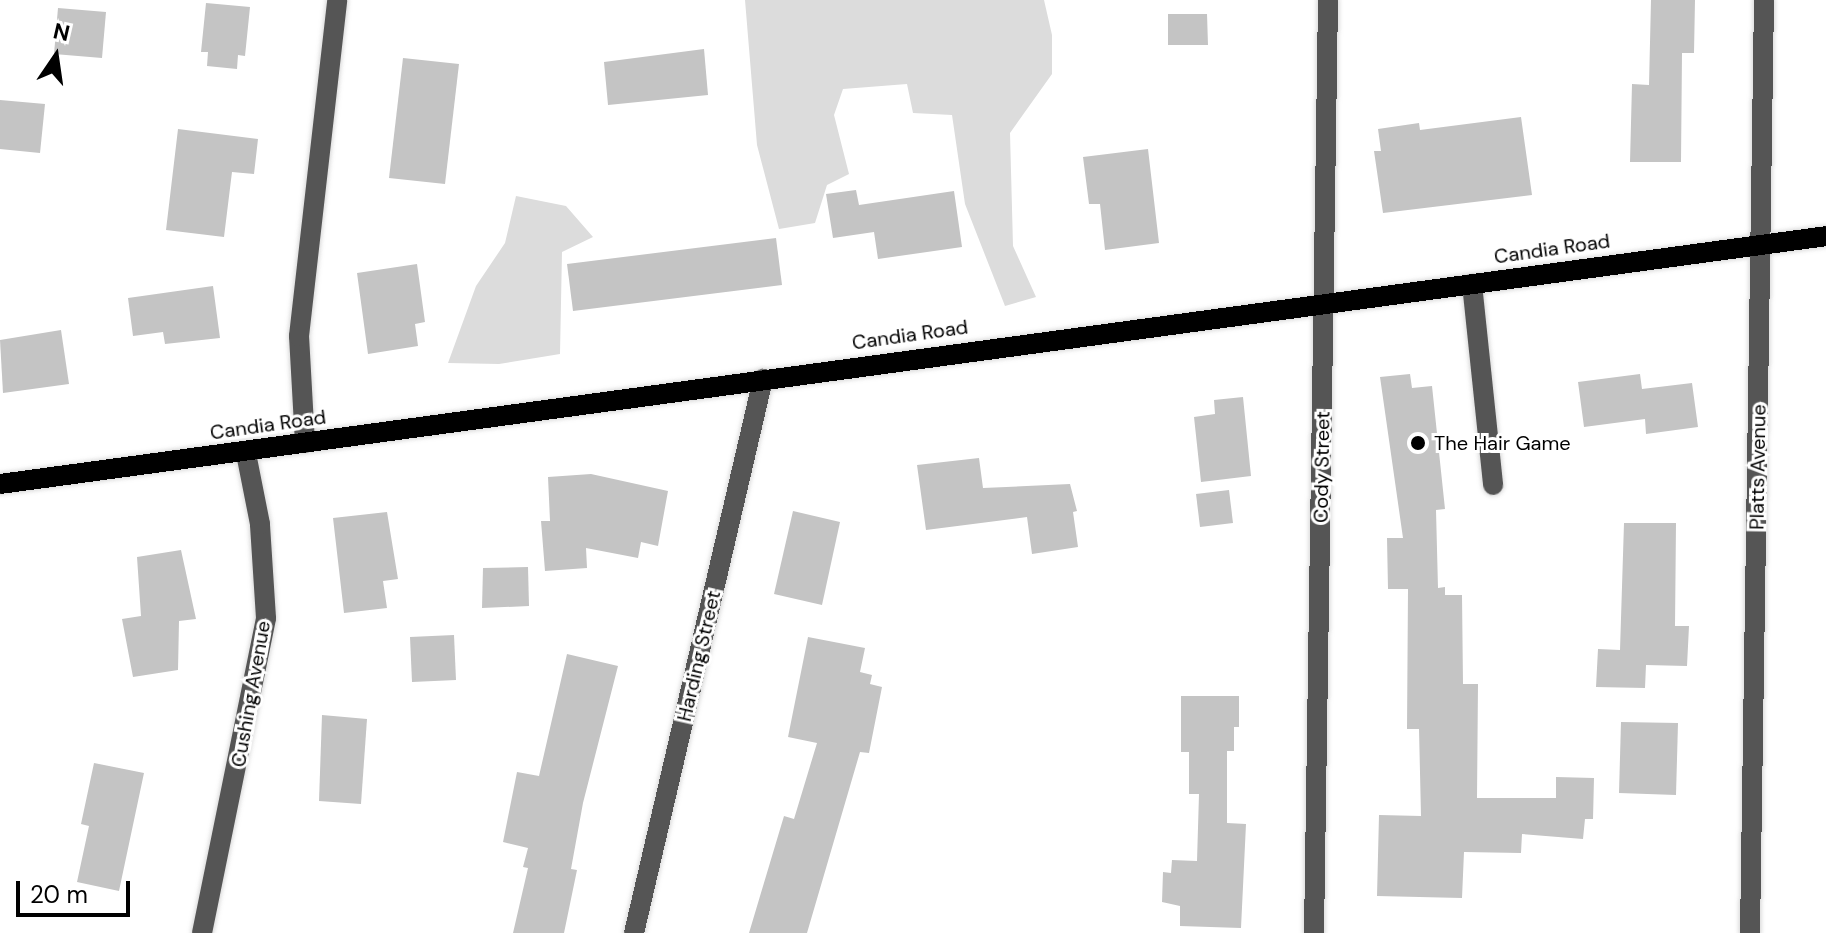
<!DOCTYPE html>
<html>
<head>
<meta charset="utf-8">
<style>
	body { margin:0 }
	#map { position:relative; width:1826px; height:933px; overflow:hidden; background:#fff; font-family:"DM Sans",sans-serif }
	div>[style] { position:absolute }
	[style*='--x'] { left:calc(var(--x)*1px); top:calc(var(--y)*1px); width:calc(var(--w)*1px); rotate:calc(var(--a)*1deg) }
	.green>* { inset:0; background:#dcdcdc }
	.building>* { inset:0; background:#c4c4c4 }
	.roads { filter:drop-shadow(0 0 2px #dbdbdb) drop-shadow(0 0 2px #dbdbdb) }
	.minor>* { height:20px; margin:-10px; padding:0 10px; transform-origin:10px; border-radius:10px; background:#555 }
	.major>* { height:20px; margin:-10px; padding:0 10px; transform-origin:10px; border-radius:10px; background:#000 }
	.dots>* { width:22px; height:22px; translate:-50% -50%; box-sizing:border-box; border:4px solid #fff; border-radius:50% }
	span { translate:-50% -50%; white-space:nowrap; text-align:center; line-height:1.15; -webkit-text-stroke:6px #fff; paint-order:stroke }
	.street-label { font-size:20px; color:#000 }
	.poi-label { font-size:20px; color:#000 }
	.left { translate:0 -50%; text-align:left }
	.north { position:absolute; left:16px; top:16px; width:80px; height:80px; -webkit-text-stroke:6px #fff; paint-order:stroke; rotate:13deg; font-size:22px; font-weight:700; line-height:32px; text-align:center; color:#000 }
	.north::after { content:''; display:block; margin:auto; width:28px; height:36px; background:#000; clip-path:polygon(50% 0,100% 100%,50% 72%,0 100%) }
	.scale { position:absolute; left:16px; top:881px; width:114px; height:36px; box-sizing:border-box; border:4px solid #000; border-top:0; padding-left:10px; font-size:24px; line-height:28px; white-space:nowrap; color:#000; -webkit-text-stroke:6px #fff; paint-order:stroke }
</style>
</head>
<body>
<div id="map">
	<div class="green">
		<i style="clip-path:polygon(745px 0,1044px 0,1052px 35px,1052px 74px,1010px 133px,1013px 246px,1036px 297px,1005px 306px,965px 204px,952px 115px,913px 113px,907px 84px,843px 89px,834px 115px,849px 174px,827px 185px,815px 223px,779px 229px,757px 145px)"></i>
		<i style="clip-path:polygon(516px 196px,566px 206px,593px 237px,562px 252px,560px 354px,499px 364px,448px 363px,476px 286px,505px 243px)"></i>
	</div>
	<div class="building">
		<i style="clip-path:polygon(1651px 0,1695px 0,1694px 53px,1682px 53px,1681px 162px,1630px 162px,1632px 84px,1649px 85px)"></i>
		<i style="clip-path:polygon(206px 3px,250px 7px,245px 56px,238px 55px,237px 69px,207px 66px,208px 52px,201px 52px)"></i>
		<i style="clip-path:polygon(58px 8px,106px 12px,102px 58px,54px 54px)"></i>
		<i style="clip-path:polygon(1168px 14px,1207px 14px,1208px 45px,1168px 45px)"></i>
		<i style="clip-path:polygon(704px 49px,708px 95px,608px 105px,604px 62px)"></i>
		<i style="clip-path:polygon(403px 58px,459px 64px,445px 184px,389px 178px)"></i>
		<i style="clip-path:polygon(0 100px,45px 104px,40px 153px,0 149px)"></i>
		<i style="clip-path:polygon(1521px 117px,1532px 195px,1383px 213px,1374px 151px,1381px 151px,1378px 129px,1419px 123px,1420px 130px)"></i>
		<i style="clip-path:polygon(178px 129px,258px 139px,254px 174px,232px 172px,224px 237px,166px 230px)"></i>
		<i style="clip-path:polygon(1148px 149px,1159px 243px,1105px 250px,1100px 204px,1089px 204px,1083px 157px)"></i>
		<i style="clip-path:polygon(856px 190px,859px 205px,954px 191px,962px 247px,878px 259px,874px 232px,833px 238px,826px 194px)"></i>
		<i style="clip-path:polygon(776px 238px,782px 285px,573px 311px,567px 264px)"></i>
		<i style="clip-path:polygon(417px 264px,425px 322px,415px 324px,418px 346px,368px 354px,357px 273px)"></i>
		<i style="clip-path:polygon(213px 286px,220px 338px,165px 344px,163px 332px,133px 336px,128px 298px)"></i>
		<i style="clip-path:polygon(61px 330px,69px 384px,3px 393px,0 340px)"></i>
		<i style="clip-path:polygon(1410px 374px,1412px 388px,1432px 386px,1445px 509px,1436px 510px,1438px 588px,1445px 587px,1445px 595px,1462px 595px,1463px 684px,1478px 684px,1477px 798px,1556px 798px,1556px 777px,1594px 778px,1593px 819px,1585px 819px,1583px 839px,1522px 834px,1521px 853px,1464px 852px,1462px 898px,1377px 896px,1379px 815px,1421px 816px,1419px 729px,1407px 729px,1408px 589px,1388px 589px,1387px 538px,1403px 538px,1380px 377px)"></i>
		<i style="clip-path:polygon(1640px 374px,1642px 389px,1692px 383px,1698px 427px,1646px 434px,1645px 419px,1584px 427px,1578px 382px)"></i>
		<i style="clip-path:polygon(1243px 397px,1251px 476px,1201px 482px,1194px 417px,1215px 414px,1214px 400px)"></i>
		<i style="clip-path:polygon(979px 458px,983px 488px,1070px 484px,1077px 511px,1073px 512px,1078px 547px,1032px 554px,1027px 517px,926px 530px,917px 465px)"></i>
		<i style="clip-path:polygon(591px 474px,668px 491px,658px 546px,641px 542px,638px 558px,586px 548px,587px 568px,545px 571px,541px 521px,550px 521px,548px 477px)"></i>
		<i style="clip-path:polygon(1229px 490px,1233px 523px,1200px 527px,1196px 494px)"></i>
		<i style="clip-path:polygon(793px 511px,840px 522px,822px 605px,774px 594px)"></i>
		<i style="clip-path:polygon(387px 512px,398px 579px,383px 581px,387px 608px,344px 613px,333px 518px)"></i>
		<i style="clip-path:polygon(1624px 523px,1676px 523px,1675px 626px,1689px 626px,1687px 666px,1646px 665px,1645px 688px,1596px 687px,1598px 649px,1620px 650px)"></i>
		<i style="clip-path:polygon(181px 550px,196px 619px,179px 621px,178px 670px,133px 677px,122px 619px,141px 616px,137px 557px)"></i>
		<i style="clip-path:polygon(528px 567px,529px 606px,482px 608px,483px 568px)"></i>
		<i style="clip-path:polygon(454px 635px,456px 680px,412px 682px,410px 637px)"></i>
		<i style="clip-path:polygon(808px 637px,865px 648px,860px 672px,872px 675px,870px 684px,882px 687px,869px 753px,860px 752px,807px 933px,749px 933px,784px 816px,794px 819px,817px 743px,788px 737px)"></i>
		<i style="clip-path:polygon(567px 654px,618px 666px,583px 803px,571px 869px,577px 870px,564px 933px,513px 933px,528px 868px,523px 867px,528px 848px,503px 842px,517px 772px,539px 776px)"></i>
		<i style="clip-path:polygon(1181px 696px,1239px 696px,1239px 727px,1234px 727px,1234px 751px,1227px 751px,1227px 823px,1246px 824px,1241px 928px,1180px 926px,1180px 906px,1162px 902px,1163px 872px,1171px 873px,1172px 860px,1197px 861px,1199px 794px,1189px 794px,1189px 752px,1181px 752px)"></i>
		<i style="clip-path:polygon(322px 715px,367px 719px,361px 804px,319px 801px)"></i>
		<i style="clip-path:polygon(1621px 722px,1678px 723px,1676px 795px,1619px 793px)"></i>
		<i style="clip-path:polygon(94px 763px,144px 773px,119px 891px,77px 882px,89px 826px,81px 824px)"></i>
	</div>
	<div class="roads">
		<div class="minor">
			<i style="--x:1472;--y:284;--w:202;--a:84"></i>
			<i style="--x:305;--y:443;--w:107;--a:-93.2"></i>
			<i style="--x:299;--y:336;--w:338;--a:-83.5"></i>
			<i style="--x:202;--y:933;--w:321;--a:-78.5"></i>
			<i style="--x:266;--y:618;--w:94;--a:-93.7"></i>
			<i style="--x:260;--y:524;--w:72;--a:-101.2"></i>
			<i style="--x:634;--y:933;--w:569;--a:-76.89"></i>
			<i style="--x:1314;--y:933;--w:933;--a:-89.14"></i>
			<i style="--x:1750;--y:933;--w:933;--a:-89.14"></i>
		</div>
		<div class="major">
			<i style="--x:0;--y:484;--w:1843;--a:-7.73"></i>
		</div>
	</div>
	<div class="dots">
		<i style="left:1418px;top:443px;background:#000"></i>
	</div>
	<div class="street-label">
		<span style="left:1552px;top:249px;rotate:-8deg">Candia Road</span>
		<span style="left:910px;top:335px;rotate:-8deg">Candia Road</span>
		<span style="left:268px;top:425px;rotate:-8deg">Candia Road</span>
		<span style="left:1322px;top:467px;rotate:-89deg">Cody Street</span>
		<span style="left:1758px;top:467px;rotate:-89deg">Platts Avenue</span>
		<span style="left:699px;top:656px;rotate:-77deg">Harding Street</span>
		<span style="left:251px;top:694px;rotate:-80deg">Cushing Avenue</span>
	</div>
	<div class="poi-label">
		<span class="left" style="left:1434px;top:443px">The Hair Game</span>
	</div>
	<div class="north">N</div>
	<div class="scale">20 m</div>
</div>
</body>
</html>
